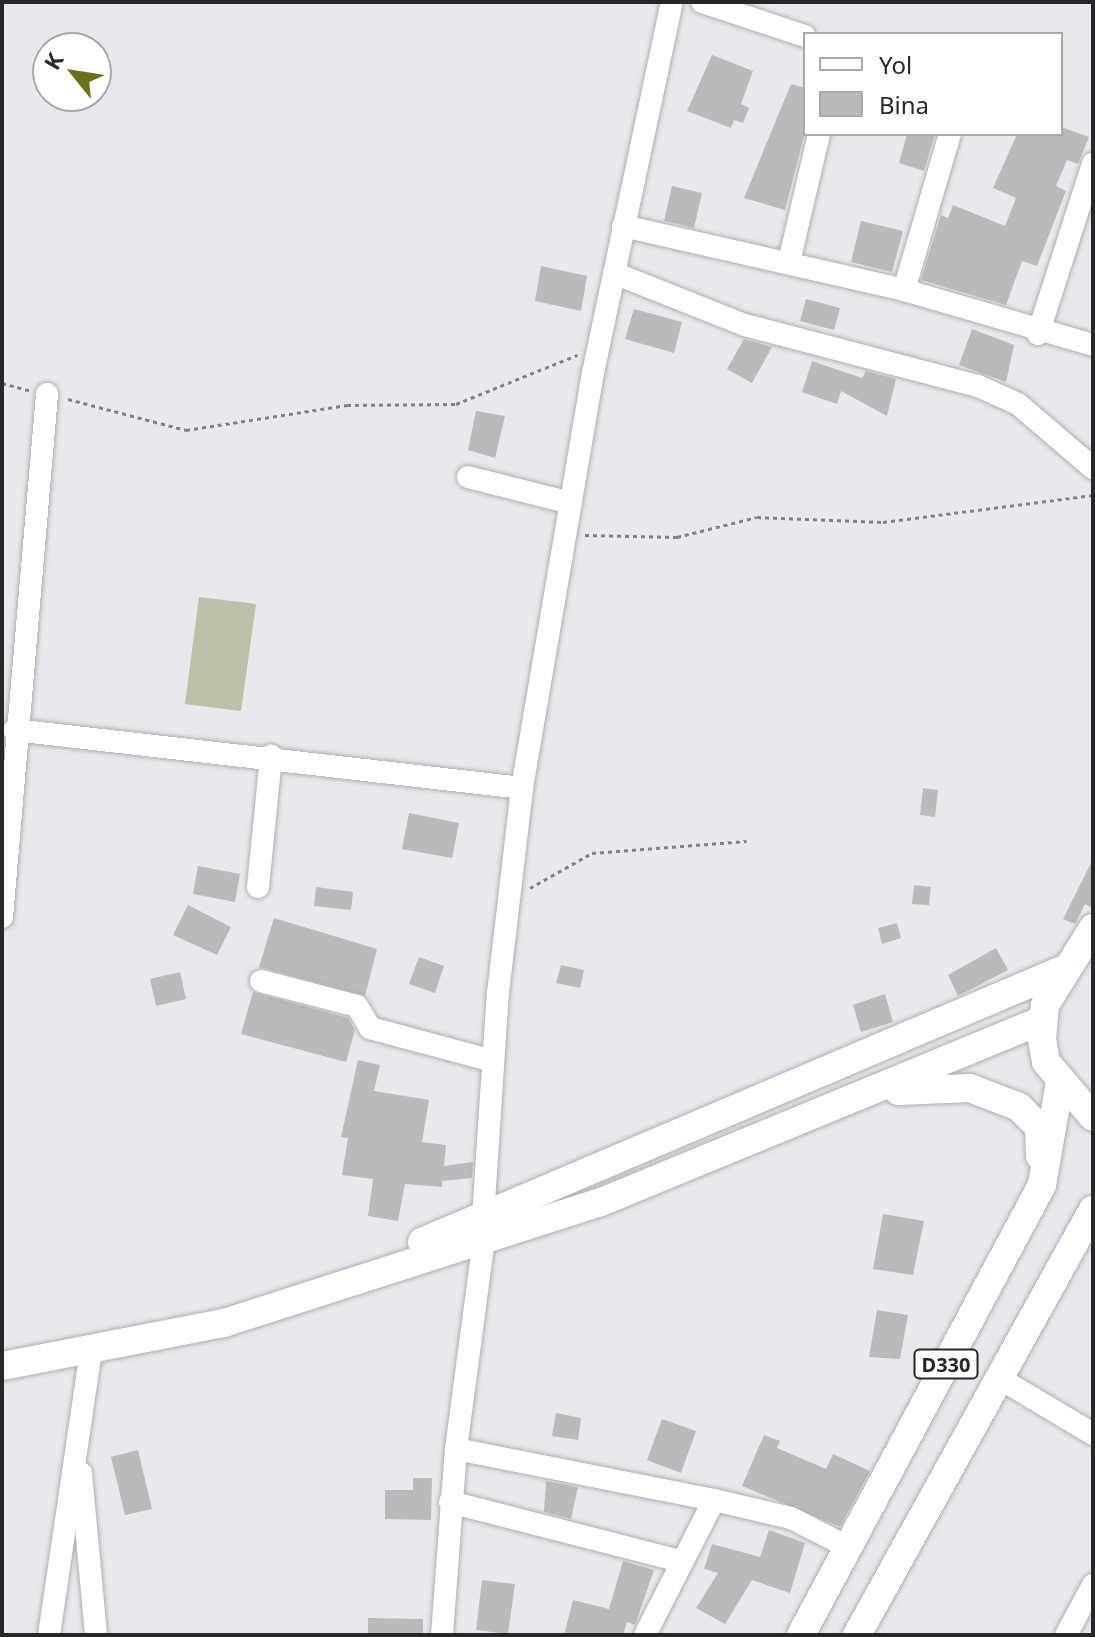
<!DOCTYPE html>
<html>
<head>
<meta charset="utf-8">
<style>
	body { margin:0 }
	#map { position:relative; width:1095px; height:1637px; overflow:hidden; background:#e7e9ec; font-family:"Noto Sans",sans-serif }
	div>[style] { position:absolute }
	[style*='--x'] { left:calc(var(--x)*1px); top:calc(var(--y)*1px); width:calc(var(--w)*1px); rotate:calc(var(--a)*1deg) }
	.green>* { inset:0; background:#bdbfa6 }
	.building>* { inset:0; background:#bbb9bc }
	.path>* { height:3px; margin-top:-1.5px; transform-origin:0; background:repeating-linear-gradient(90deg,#818284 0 4px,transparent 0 8px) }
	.roads { filter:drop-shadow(0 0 2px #aeafb2) drop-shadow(0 0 2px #aeafb2) }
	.minor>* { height:22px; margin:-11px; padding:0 11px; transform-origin:11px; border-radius:11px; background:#fff }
	.major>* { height:28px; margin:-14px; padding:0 14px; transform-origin:14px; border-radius:14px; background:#fff }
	span { translate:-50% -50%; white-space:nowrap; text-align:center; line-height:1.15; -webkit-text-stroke:8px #fff; paint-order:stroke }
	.shield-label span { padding:2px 6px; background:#fff; border:2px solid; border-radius:6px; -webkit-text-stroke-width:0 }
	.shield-label { font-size:20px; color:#262728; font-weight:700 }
	.frame { position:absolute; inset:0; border:4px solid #262728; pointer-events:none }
	.legend { position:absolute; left:803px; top:32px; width:260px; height:104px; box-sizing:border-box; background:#fff; border:2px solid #a8a9a9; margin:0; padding:10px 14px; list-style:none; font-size:24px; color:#262728 }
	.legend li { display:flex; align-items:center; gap:16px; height:40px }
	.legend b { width:40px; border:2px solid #a8a9a9 }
	.north { position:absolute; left:32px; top:32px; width:80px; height:80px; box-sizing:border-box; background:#fff; border:2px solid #a8a9a9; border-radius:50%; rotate:300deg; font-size:22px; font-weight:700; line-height:32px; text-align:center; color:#262728 }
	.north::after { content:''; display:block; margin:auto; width:28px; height:36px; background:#6c7016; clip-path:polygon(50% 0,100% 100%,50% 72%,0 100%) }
</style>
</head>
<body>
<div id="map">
	<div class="green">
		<i style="clip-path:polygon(199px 597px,256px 604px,241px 711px,185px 704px)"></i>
	</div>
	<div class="building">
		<i style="clip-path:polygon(712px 55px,753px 71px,741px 104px,749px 108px,743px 123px,734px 120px,731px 128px,687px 111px)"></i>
		<i style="clip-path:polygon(791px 84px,805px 88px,805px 132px,785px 210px,744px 198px)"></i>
		<i style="clip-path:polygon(1061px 127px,1089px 137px,1078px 164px,1067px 160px,1056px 186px,1066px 191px,1037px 266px,1022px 261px,1006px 305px,921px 280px,941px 215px,948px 218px,953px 205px,1005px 226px,1016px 198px,993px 188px,1017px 134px,1061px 134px)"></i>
		<i style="clip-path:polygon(907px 134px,935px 134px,924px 171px,899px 163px)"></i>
		<i style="clip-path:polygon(672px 186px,702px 193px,694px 228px,664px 221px)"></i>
		<i style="clip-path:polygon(861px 221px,903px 231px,892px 272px,851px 262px)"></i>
		<i style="clip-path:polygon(541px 266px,587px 276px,581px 311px,535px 301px)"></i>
		<i style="clip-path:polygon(806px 299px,840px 308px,834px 330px,800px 321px)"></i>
		<i style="clip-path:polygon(634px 309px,682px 322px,674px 353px,625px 339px)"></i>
		<i style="clip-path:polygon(972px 329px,1014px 345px,1006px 382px,959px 365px)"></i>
		<i style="clip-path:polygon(744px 339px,772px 347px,752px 383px,727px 369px)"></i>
		<i style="clip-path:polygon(812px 361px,862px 378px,866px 371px,896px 379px,887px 416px,841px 391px,837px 404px,802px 392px)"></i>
		<i style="clip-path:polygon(476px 411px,505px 416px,495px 458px,468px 450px)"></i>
		<i style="clip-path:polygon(923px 788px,938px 790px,935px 817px,920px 815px)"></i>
		<i style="clip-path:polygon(409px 813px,459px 823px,452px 858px,402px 849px)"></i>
		<i style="clip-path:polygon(1093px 859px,1093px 908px,1085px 904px,1075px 924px,1063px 919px)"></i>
		<i style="clip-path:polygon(198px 866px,240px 874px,235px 902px,193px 894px)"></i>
		<i style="clip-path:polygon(914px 885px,931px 887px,929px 905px,912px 904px)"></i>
		<i style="clip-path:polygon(316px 887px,353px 892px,351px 910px,314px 906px)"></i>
		<i style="clip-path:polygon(188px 905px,231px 927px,217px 955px,173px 935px)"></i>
		<i style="clip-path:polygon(274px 918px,377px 949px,365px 996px,259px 967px)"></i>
		<i style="clip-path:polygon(897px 923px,901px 938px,882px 944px,878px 928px)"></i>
		<i style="clip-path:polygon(996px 948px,1008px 970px,958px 996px,948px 975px)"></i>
		<i style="clip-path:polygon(419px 957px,444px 966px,435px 993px,409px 984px)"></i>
		<i style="clip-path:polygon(561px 965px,584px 970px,580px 988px,556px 983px)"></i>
		<i style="clip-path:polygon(180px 972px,186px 999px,156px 1006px,150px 979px)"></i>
		<i style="clip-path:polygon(253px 992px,348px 1018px,355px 1030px,346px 1062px,241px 1034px)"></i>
		<i style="clip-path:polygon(885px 994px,893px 1022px,861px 1032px,853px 1005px)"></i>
		<i style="clip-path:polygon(358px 1060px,380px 1065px,374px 1091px,429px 1100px,422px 1142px,446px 1145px,444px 1166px,473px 1162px,472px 1178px,442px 1181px,442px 1187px,405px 1184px,398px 1221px,368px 1216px,373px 1179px,342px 1175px,348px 1138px,341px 1137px)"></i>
		<i style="clip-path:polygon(883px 1214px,924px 1221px,913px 1275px,873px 1269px)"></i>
		<i style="clip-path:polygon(877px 1310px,908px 1315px,900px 1359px,869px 1357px)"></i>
		<i style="clip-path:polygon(556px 1413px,581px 1418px,578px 1440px,552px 1436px)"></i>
		<i style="clip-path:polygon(662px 1419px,696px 1431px,681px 1473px,647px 1460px)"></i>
		<i style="clip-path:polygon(764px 1435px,780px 1441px,777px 1448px,826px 1469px,833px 1454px,870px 1471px,840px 1527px,742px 1486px)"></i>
		<i style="clip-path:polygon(138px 1450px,152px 1509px,125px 1515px,111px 1457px)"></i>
		<i style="clip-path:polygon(413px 1478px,432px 1478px,431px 1520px,385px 1519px,385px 1490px,413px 1490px)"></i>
		<i style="clip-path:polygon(546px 1481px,578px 1487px,571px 1519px,544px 1512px)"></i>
		<i style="clip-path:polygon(769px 1530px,805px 1543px,790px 1593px,752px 1580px,725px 1624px,696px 1608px,718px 1573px,704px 1569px,712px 1544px,760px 1557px)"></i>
		<i style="clip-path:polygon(623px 1561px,654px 1570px,635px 1625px,627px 1622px,623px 1635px,564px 1635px,573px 1600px,609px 1609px)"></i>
		<i style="clip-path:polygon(482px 1580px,515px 1584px,508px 1634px,476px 1630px)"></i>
		<i style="clip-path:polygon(368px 1618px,423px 1619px,423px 1635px,368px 1635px)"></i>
	</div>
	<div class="path">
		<i style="--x:2;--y:383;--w:28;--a:15"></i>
		<i style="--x:68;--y:399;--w:122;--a:14.7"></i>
		<i style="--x:186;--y:430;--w:163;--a:-8.8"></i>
		<i style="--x:347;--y:405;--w:109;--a:-0.5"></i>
		<i style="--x:456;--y:404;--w:131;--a:-22"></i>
		<i style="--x:585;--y:535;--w:92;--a:1.2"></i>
		<i style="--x:677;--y:537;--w:82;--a:-14"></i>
		<i style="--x:757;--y:517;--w:126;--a:2.3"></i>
		<i style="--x:883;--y:522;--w:212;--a:-7.3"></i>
		<i style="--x:530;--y:888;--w:71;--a:-29.4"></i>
		<i style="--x:592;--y:853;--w:155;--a:-4.4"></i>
	</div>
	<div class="roads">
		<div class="minor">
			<i style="--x:702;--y:2;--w:108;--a:18.3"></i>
			<i style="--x:623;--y:226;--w:288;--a:12.8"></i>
			<i style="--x:904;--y:290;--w:197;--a:16.2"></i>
			<i style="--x:789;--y:262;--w:131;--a:-76.8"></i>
			<i style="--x:614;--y:273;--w:141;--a:21.7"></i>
			<i style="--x:745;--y:325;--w:241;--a:14.7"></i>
			<i style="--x:978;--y:386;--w:44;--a:24.2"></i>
			<i style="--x:1018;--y:404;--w:99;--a:40.5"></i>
			<i style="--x:904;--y:290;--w:163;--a:-73.6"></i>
			<i style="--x:1038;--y:334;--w:179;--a:-72.1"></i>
			<i style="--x:468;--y:477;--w:106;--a:14.2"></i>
			<i style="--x:14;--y:730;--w:511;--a:6.51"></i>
			<i style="--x:258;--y:887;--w:132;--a:-84.3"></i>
			<i style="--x:2;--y:917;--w:525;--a:-85.08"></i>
			<i style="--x:261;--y:981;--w:99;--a:14.6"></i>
			<i style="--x:357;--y:1006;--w:26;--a:59"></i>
			<i style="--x:370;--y:1028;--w:127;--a:15"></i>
			<i style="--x:483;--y:1217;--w:225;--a:-86.2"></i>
			<i style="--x:498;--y:993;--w:206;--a:-83.3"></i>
			<i style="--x:522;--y:788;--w:421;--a:-80.3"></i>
			<i style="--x:593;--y:373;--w:379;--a:-78"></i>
			<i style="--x:999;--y:1378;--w:109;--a:30.8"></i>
			<i style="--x:456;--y:1449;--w:263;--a:11.2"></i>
			<i style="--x:81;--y:1473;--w:163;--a:84.7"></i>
			<i style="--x:450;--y:1502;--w:237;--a:14.4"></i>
			<i style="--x:49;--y:1635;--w:289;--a:-81.6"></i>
			<i style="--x:442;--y:1635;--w:187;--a:-85.7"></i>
			<i style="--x:456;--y:1449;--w:211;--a:-82.4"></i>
			<i style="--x:645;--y:1635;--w:152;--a:-62.9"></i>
			<i style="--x:714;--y:1500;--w:79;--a:13.2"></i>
			<i style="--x:791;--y:1518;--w:64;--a:27"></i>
			<i style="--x:1066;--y:1635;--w:57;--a:-61.6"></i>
		</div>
		<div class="major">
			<i style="--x:1093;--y:928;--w:91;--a:121.9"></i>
			<i style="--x:1045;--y:1005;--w:34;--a:95"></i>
			<i style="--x:1042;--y:1039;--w:23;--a:80"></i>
			<i style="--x:1046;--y:1062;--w:72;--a:49.5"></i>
			<i style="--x:898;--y:1091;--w:72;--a:-2.4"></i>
			<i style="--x:970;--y:1088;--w:53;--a:21.2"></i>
			<i style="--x:1019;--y:1107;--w:28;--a:45"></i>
			<i style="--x:1039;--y:1127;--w:29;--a:88"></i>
			<i style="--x:422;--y:1242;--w:695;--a:-23.03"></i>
			<i style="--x:2;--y:1366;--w:226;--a:-11"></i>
			<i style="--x:224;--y:1323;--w:396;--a:-17.8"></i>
			<i style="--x:601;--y:1202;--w:478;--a:-22.4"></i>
			<i style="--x:801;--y:1635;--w:510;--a:-61.83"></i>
			<i style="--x:1042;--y:1185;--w:105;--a:-80.1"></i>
			<i style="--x:857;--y:1635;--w:486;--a:-61"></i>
		</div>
	</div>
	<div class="shield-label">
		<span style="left:946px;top:1364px">D330</span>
	</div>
	<div class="frame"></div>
	<ul class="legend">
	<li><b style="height:10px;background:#fff"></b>Yol</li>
	<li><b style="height:22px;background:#bbb9bc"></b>Bina</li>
	</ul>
	<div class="north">K</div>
</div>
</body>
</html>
